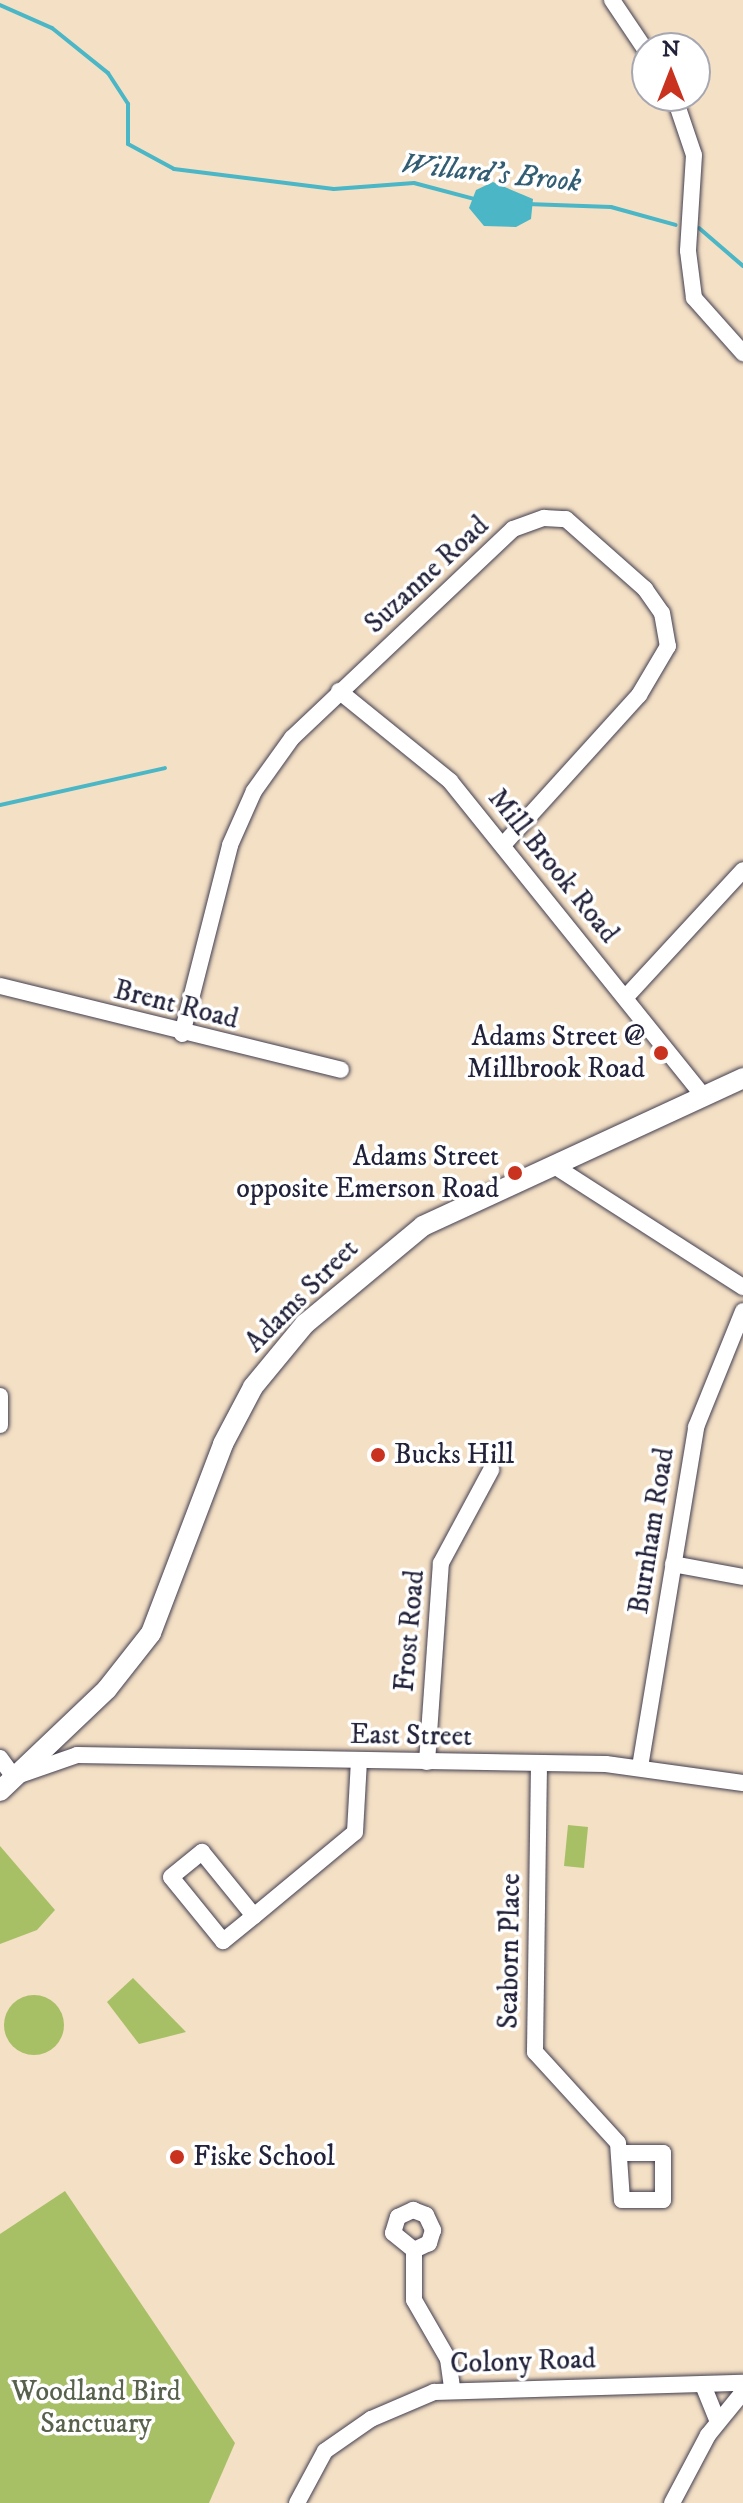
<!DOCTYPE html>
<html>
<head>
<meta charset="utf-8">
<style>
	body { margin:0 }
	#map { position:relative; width:743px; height:2503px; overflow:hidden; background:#f4e0c5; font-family:"IM FELL DW Pica",serif }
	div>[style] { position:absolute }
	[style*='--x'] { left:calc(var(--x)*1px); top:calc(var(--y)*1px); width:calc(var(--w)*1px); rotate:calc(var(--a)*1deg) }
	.green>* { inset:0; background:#a7c066 }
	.round { border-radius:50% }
	.water>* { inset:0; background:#4ab6c6 }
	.stream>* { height:4px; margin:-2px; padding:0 2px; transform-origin:2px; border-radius:2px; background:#4ab6c6 }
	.roads { filter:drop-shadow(0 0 2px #423e50) drop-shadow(0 0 2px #423e50) }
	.minor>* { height:16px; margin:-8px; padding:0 8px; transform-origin:8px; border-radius:8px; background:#fff }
	.major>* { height:20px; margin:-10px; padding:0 10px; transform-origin:10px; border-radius:10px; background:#fff }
	.dots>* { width:22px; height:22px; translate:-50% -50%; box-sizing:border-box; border:4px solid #fff; border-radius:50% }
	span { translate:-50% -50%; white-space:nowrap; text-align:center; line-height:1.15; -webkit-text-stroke:7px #fff; paint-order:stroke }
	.street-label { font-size:28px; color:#22223b }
	.poi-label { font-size:28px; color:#22223b }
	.right { translate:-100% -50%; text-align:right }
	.left { translate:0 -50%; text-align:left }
	.park-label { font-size:28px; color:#57614c }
	.water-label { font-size:30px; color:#325d73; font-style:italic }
	.north { position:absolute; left:631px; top:32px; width:80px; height:80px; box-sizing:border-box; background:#fff; border:2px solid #a7a7b1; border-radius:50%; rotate:0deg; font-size:22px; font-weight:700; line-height:32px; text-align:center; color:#22223b }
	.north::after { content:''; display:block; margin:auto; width:28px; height:36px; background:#c8321e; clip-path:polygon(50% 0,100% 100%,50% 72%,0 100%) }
</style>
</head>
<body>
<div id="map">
	<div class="green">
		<i style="clip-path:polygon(568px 1825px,588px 1827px,584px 1868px,564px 1866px)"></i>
		<i style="clip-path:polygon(0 1846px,55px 1910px,37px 1930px,0 1944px)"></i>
		<i style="clip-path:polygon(133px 1978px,186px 2032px,139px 2044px,107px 2002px)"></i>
		<i class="round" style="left:4px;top:1995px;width:60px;height:60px"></i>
		<i style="clip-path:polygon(65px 2191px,235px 2443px,209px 2503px,0 2503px,0 2234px)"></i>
	</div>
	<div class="water">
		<i style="clip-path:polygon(493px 182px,533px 199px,531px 219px,516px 227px,484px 226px,469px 208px,476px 190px)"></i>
	</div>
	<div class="stream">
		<i style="--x:0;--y:5;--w:57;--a:23.9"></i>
		<i style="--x:52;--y:28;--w:72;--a:38.8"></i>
		<i style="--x:108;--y:73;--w:37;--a:57"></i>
		<i style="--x:128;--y:104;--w:40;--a:90"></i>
		<i style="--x:128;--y:144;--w:52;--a:28.5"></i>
		<i style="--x:174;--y:169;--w:161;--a:7.1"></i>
		<i style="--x:334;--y:189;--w:80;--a:-4.3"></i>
		<i style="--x:414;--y:183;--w:62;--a:14.9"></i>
		<i style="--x:527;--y:204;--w:84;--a:2"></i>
		<i style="--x:611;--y:207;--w:67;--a:15.5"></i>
		<i style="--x:699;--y:228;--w:58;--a:40.8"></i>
		<i style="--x:0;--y:805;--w:169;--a:-12.6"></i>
	</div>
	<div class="roads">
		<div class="minor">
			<i style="--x:612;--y:0;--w:63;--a:56.1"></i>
			<i style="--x:674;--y:96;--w:62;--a:71.3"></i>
			<i style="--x:694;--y:155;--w:96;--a:93.6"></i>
			<i style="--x:688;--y:251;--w:47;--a:82.7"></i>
			<i style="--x:694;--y:298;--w:74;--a:48.3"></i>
			<i style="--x:339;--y:691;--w:143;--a:39"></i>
			<i style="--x:450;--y:781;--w:404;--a:51.2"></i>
			<i style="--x:0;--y:986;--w:351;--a:13.8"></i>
			<i style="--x:625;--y:998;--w:174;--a:-47.3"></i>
			<i style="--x:182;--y:1034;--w:195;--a:-75.7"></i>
			<i style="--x:230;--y:845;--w:59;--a:-66"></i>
			<i style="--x:254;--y:791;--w:65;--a:-54.4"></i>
			<i style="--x:292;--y:738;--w:304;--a:-43.4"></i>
			<i style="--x:513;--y:529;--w:33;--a:-20"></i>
			<i style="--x:544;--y:518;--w:22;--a:3"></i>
			<i style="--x:566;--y:519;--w:106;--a:41.5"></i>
			<i style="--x:645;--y:589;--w:29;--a:55"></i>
			<i style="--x:662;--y:613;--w:34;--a:80"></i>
			<i style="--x:668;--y:646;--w:57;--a:120.6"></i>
			<i style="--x:639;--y:695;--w:202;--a:132.2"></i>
			<i style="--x:553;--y:1165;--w:226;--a:32.7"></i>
			<i style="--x:0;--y:1396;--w:29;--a:90"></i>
			<i style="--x:673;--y:1564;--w:71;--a:10.5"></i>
			<i style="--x:0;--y:1758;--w:24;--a:54"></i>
			<i style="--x:14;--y:1777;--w:67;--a:-19.2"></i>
			<i style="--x:77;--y:1755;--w:529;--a:0.97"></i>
			<i style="--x:606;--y:1764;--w:138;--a:7.9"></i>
			<i style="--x:427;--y:1762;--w:199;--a:-86"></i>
			<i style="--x:441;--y:1563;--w:106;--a:-61.7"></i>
			<i style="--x:539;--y:1764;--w:288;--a:90.8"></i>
			<i style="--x:535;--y:2052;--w:123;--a:47.6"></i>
			<i style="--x:618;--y:2143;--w:57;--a:86"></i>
			<i style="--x:622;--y:2200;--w:41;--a:0"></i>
			<i style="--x:663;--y:2200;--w:47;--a:-90"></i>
			<i style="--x:663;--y:2153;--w:41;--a:180"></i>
			<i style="--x:640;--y:1767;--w:345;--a:-80.6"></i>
			<i style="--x:696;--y:1427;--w:125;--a:-67.9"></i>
			<i style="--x:254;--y:1916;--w:40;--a:141"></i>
			<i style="--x:223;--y:1941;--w:82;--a:-129.1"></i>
			<i style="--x:171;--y:1877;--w:40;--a:-39"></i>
			<i style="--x:202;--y:1852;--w:82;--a:50.9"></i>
			<i style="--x:254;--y:1916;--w:131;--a:-39.7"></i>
			<i style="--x:355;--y:1832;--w:71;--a:-86.8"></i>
			<i style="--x:414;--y:2250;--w:27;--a:-141"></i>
			<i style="--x:393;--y:2233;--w:17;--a:-73"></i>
			<i style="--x:398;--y:2217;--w:17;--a:-25"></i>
			<i style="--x:413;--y:2210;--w:14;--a:21"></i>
			<i style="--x:426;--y:2215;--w:17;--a:65"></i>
			<i style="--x:433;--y:2230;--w:14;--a:107"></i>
			<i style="--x:429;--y:2243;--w:17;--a:155"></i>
			<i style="--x:414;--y:2250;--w:50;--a:90"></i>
			<i style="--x:414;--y:2300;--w:68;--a:60"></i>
			<i style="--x:448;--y:2359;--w:30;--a:82"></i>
			<i style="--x:703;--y:2385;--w:40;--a:68"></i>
			<i style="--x:297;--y:2503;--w:59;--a:-61.7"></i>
			<i style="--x:325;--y:2451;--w:56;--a:-34.8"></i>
			<i style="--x:371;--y:2419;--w:69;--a:-23.2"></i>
			<i style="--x:434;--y:2392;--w:309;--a:-1.7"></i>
			<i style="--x:672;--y:2503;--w:77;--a:-62.1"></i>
			<i style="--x:708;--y:2435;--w:55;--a:-50.9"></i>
		</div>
		<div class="major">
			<i style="--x:0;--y:1791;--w:148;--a:-43.6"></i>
			<i style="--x:107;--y:1689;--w:71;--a:-51.8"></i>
			<i style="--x:151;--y:1633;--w:202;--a:-69.1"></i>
			<i style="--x:223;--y:1444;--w:64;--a:-62.2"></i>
			<i style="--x:253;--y:1387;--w:82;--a:-50.5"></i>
			<i style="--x:305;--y:1324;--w:153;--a:-39.7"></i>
			<i style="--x:423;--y:1226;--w:353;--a:-24.8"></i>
		</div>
	</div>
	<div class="dots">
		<i style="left:661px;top:1053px;background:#c8321e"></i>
		<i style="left:515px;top:1173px;background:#c8321e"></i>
		<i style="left:378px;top:1455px;background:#c8321e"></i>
		<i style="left:177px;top:2157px;background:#c8321e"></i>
	</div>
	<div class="street-label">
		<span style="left:427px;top:575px;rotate:-43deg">Suzanne Road</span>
		<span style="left:553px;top:866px;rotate:51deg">Mill Brook Road</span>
		<span style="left:176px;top:1005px;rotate:14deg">Brent Road</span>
		<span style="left:302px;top:1296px;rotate:-45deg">Adams Street</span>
		<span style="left:652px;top:1531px;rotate:-81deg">Burnham Road</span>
		<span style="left:410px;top:1631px;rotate:-85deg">Frost Road</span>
		<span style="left:411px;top:1736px;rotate:1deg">East Street</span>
		<span style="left:510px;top:1951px;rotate:-89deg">Seaborn Place</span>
		<span style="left:523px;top:2362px;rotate:-2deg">Colony Road</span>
	</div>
	<div class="poi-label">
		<span class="right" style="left:645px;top:1053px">Adams Street @<br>Millbrook Road</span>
		<span class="right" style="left:499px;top:1173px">Adams Street<br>opposite Emerson Road</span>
		<span class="left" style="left:394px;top:1455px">Bucks Hill</span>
		<span class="left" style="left:193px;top:2157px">Fiske School</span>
	</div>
	<div class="park-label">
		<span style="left:96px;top:2408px">Woodland Bird<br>Sanctuary</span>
	</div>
	<div class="water-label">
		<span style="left:491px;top:174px;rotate:6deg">Willard's Brook</span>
	</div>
	<div class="north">N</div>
</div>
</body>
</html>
